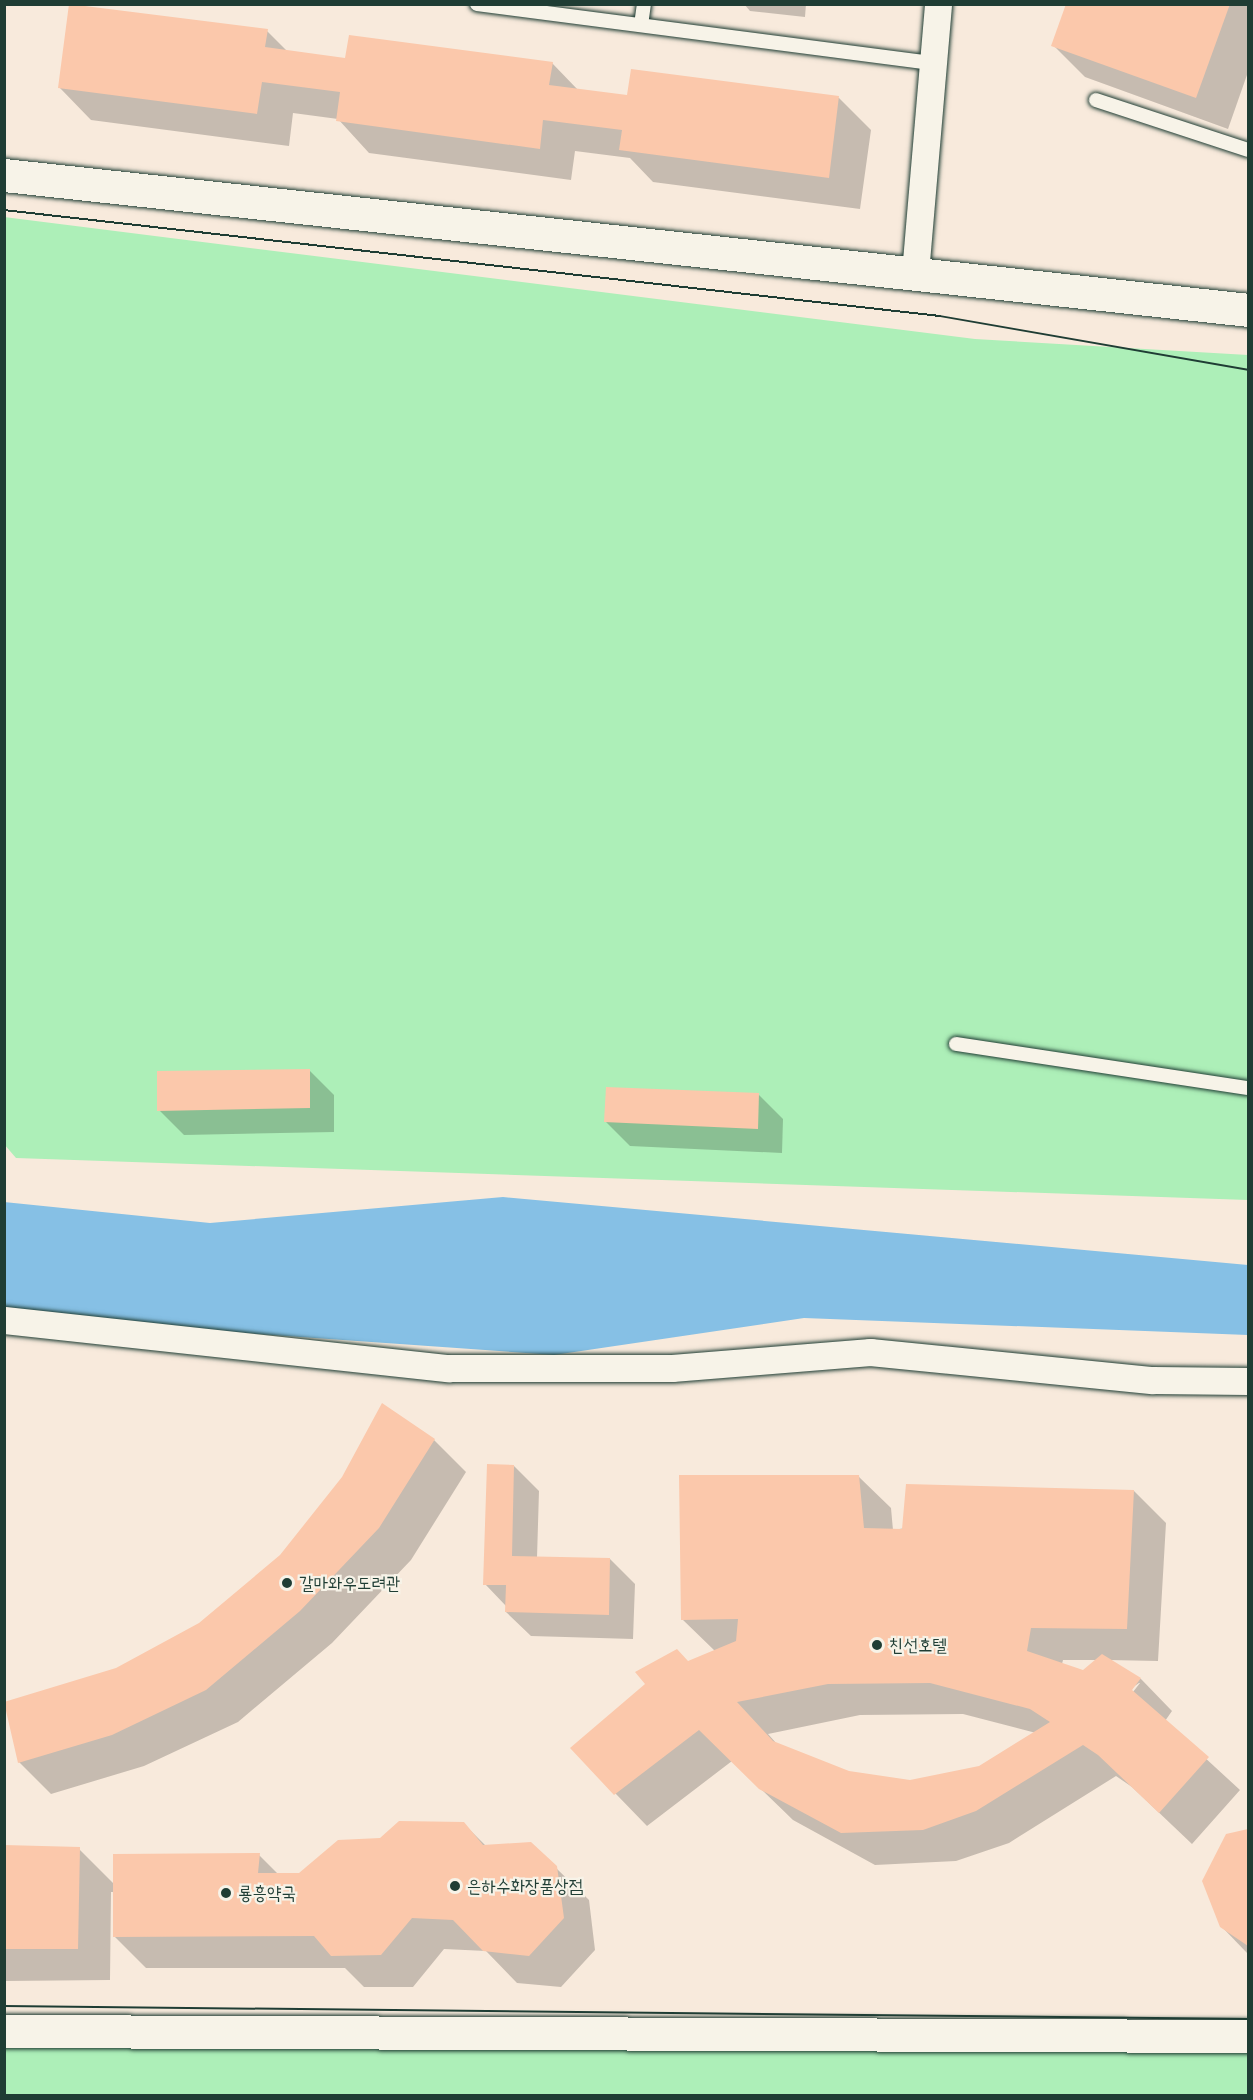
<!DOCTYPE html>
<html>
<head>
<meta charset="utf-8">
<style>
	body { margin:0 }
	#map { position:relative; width:1253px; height:2100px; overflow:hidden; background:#f8eadc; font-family:"Shantell Sans","Poor Story",sans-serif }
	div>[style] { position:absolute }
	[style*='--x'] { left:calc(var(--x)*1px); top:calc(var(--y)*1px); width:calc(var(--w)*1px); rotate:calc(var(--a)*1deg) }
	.green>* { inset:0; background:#adefb8 }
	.water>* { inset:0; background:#86c0e5 }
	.shadow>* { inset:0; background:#0003 }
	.building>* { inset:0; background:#fbc8ab }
	.roads { filter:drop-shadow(0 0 2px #1f3d34) drop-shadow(0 0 2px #1f3d34) }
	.service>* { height:14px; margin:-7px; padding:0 7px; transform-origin:7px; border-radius:7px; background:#f7f3e8 }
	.minor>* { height:27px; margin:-13.5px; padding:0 13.5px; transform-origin:13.5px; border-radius:13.5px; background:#f7f3e8 }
	.tertiary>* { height:33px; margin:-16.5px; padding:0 16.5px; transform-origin:16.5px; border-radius:16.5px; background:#f7f3e8 }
	.tram>* { height:1.5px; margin:-0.75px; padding:0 0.75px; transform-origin:0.75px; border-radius:0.75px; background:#1f3d34 }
	.dots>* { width:16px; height:16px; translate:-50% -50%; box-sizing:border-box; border:3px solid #f7f3e8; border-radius:50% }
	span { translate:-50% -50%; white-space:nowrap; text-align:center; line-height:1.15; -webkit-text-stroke:4.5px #f7f3e8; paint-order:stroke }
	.poi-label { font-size:18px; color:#1f3d34 }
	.left { translate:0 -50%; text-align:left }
	.frame { position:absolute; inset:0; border:6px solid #1f3d34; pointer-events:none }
</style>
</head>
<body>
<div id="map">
	<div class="green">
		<i style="clip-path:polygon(4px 217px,975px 339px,1248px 355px,1248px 1200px,16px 1158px,4px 1144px)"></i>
		<i style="clip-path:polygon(4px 2031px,1248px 2036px,1248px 2095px,5px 2095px)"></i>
	</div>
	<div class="water">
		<i style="clip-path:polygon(503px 1197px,1248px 1265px,1248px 1335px,804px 1318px,554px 1355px,5px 1316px,4px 1202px,210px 1223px)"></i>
	</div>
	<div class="shadow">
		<i style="clip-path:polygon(744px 4px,806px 4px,805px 17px,750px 11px)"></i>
		<i style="clip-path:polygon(1067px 4px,1248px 4px,1248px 72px,1228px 129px,1085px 77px,1053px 45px)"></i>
		<i style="clip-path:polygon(267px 31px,288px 52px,347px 59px,552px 63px,579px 91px,628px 97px,632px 70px,839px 98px,871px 130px,860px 209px,653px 182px,630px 158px,575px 151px,571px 180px,369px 153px,338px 119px,293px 113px,289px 146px,91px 120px,59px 87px)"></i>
		<i style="clip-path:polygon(309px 1070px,334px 1095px,334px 1132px,184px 1135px,159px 1110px)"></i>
		<i style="clip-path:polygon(758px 1094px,783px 1119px,782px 1153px,630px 1146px,606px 1122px)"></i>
		<i style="clip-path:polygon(434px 1440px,466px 1472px,411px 1560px,332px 1643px,238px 1722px,144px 1766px,51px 1794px,19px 1762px,116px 1670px,200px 1624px,281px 1557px)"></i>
		<i style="clip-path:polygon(514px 1466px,539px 1491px,537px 1558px,610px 1559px,635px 1584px,633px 1639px,531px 1636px,506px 1612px,506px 1606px,485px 1584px)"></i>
		<i style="clip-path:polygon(evenodd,858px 1476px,891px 1508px,893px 1530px,1134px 1491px,1166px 1523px,1158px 1661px,1109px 1660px,1141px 1679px,1172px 1711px,1165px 1721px,1240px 1790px,1192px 1844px,1132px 1787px,1116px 1776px,1009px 1843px,956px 1861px,875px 1865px,793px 1820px,732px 1761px,647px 1826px,615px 1793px,689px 1663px,715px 1651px,683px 1620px,858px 1476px,1063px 1660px,1098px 1660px,1084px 1672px,1062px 1664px,1063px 1660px,858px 1476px,1139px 1683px,1140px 1683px,1129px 1697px,1133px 1687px,1139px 1683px,858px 1476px,963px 1714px,1036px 1733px,980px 1767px,910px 1781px,848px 1772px,777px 1744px,768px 1734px,860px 1715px,963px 1714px)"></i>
		<i style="clip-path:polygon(464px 1824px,486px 1846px,556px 1868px,589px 1900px,595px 1950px,561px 1987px,517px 1983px,486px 1951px,444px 1949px,413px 1987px,364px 1987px,345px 1968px,146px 1968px,114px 1936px,114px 1892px,111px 1892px,110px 1980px,4px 1981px,4px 1846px,79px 1849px,114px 1884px,259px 1855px,279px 1875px,300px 1875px,380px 1839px)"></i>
		<i style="clip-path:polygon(1248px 1830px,1248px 1954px,1221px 1926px,1227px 1835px)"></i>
	</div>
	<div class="building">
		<i style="clip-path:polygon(69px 4px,268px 29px,265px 47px,345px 58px,349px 35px,553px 62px,549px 85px,627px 95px,631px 69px,839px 96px,829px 178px,619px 150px,622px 130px,543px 120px,540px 149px,336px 121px,340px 92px,262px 82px,257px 114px,58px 88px)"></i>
		<i style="clip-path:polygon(1066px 4px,1230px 4px,1196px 98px,1051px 46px)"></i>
		<i style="clip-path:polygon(310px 1069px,310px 1108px,157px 1111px,157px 1071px)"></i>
		<i style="clip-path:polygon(606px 1087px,759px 1093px,758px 1129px,604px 1122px)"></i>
		<i style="clip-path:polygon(382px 1403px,435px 1439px,379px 1528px,300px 1611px,206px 1690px,112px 1735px,18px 1763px,4px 1702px,116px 1668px,199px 1623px,280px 1555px,342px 1477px)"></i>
		<i style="clip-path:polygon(487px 1464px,514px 1465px,512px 1556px,610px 1558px,609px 1615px,505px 1612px,506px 1585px,483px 1585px)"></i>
		<i style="clip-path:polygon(evenodd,679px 1475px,859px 1475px,864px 1528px,902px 1529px,906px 1484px,1134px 1490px,1127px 1629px,1031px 1628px,1027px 1651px,1083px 1670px,1102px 1654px,1141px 1678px,1132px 1690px,1209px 1757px,1159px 1813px,1098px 1755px,1083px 1745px,976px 1811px,923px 1830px,841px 1833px,759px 1789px,699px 1730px,614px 1795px,570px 1748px,645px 1684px,635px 1672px,677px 1649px,688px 1661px,736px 1641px,738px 1619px,681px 1620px,679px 1475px,930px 1683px,1030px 1709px,1050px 1722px,979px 1766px,910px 1780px,849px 1771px,773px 1741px,737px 1702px,828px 1684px,930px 1683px)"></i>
		<i style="clip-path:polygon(399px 1821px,464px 1822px,483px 1845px,531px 1842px,557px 1866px,564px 1918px,529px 1956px,483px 1951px,453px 1920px,412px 1918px,381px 1955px,331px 1956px,314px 1936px,113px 1937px,113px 1854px,260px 1853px,258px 1873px,299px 1873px,338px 1840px,380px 1838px)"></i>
		<i style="clip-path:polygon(1248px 1829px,1248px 1946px,1220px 1927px,1202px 1881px,1226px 1834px)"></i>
		<i style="clip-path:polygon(4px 1845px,80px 1847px,78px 1949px,4px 1949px)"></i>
	</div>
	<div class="roads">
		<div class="service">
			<i style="--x:477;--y:4;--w:460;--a:7.4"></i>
			<i style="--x:641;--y:25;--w:21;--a:-82"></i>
			<i style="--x:1096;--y:100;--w:160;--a:18.2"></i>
			<i style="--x:956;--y:1044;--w:295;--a:8.6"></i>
		</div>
		<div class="minor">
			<i style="--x:915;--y:273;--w:270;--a:-85.1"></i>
			<i style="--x:4;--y:1320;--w:447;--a:6.2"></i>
			<i style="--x:448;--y:1368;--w:224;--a:0"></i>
			<i style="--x:672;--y:1368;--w:199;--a:-4.6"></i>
			<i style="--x:870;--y:1352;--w:284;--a:5.7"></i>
			<i style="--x:1153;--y:1380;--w:95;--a:0.6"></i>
		</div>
		<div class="tertiary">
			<i style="--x:4;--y:175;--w:1251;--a:6.19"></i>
			<i style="--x:4;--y:2031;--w:1244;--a:0.23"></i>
		</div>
	</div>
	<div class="tram">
		<i style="--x:4;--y:210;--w:942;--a:6.46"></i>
		<i style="--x:940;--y:316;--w:313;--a:9.9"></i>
		<i style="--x:4;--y:2006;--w:1244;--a:0.6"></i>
	</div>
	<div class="dots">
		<i style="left:287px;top:1583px;background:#1f3d34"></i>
		<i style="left:877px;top:1645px;background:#1f3d34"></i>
		<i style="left:455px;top:1886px;background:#1f3d34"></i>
		<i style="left:226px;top:1893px;background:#1f3d34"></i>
	</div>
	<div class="poi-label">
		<span class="left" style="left:299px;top:1583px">갈마와우도려관</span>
		<span class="left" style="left:889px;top:1645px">친선호텔</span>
		<span class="left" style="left:467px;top:1886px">은하수화장품상점</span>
		<span class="left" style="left:238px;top:1893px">룡흥약국</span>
	</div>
	<div class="frame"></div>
</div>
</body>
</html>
